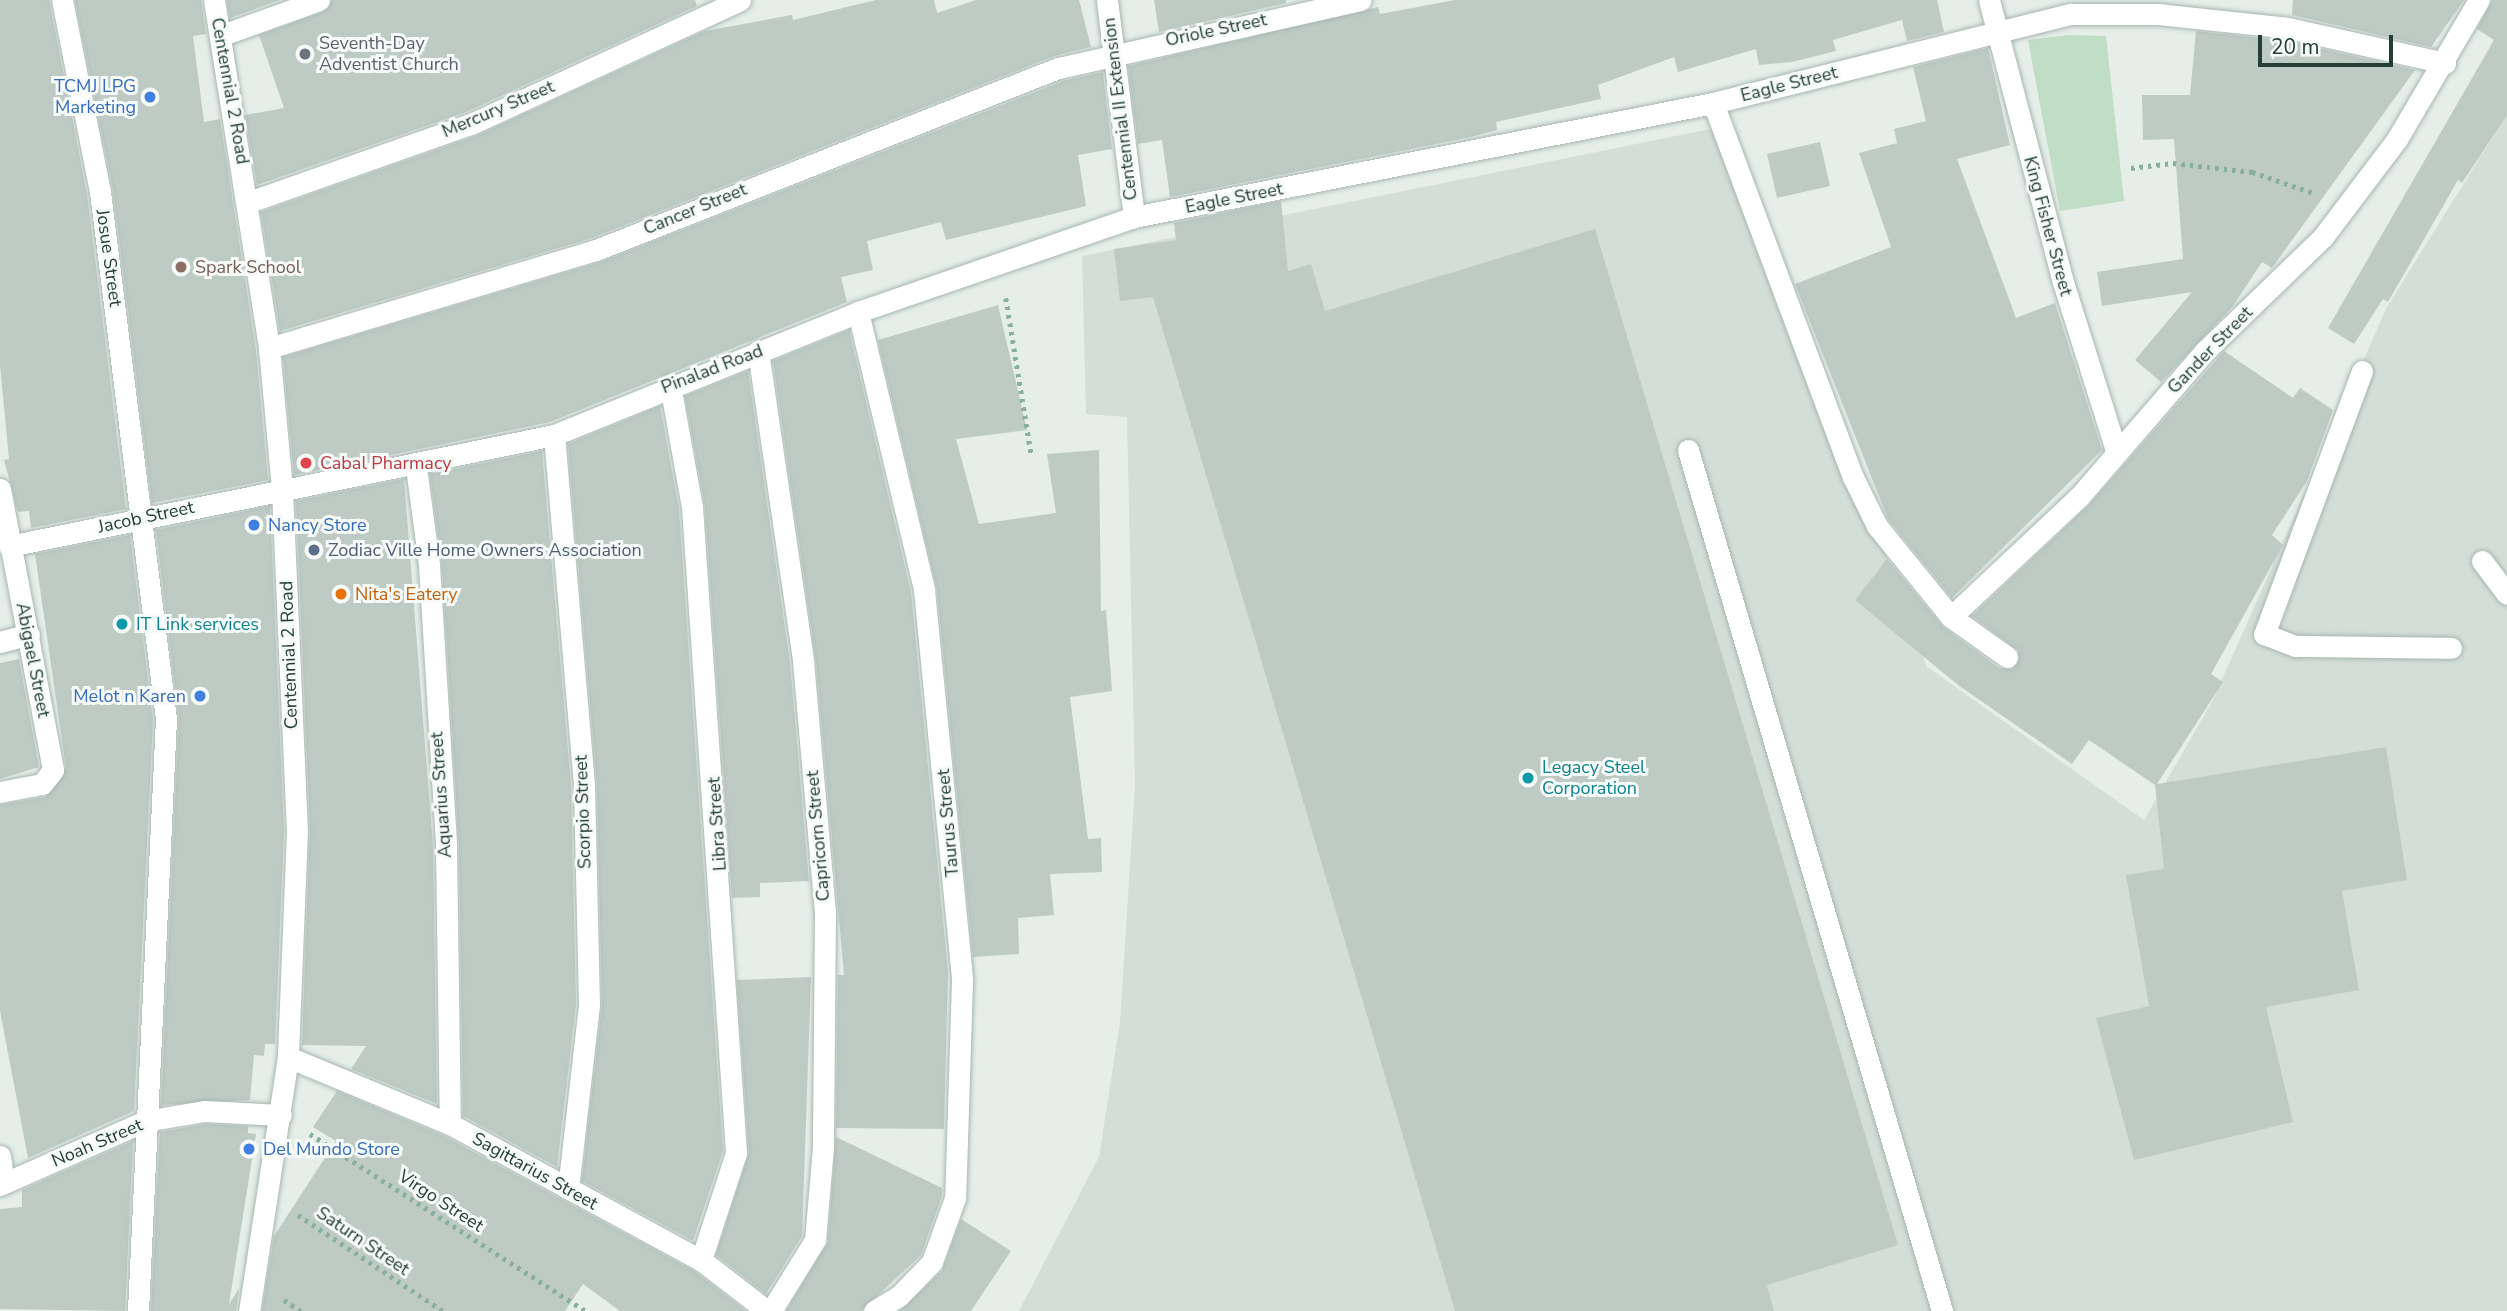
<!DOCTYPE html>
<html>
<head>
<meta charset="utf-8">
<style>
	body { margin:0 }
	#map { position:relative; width:2507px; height:1311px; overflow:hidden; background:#e5eee9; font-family:"Nunito Sans",sans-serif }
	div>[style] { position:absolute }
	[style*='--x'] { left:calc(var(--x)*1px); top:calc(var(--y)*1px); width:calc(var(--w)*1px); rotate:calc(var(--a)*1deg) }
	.built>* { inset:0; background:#d4ded8 }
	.green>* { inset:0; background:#c0ddc5 }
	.building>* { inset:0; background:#becbc5 }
	.path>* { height:4.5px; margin-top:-2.25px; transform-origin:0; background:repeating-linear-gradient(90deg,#88af9f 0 3.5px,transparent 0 8.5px) }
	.roads { filter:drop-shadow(0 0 2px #a8b6b0) drop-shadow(0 0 2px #a8b6b0) }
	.minor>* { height:21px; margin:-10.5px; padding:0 10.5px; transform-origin:10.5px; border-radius:10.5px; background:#fff }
	.dots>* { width:19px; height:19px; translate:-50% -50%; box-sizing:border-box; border:4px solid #f6faf8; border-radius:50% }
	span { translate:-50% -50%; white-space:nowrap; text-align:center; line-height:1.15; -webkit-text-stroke:6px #f6faf8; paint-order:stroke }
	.street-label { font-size:18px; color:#253f36 }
	.worship-label { font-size:18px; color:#5b616d }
	.left { translate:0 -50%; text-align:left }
	.shop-label { font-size:18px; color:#366cbe }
	.right { translate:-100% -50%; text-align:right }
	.education-label { font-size:18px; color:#785e54 }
	.health-label { font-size:18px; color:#be3a42 }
	.service-label { font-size:18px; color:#4e5e75 }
	.food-label { font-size:18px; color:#c56008 }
	.culture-label { font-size:18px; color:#0d838f }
	.scale { position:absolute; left:2258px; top:35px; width:135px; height:32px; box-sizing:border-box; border:4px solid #253f36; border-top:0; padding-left:9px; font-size:21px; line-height:24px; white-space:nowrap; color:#253f36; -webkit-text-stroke:5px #f6faf8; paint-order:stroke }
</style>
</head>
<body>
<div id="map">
	<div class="built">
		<i style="clip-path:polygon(2507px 114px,2507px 1311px,1019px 1311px,1099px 1157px,1120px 1022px,1135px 786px,1127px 417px,1086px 414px,1082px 256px,1730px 125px,1927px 667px,2144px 820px,2213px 700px,2387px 307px)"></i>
	</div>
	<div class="green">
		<i style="clip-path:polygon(2068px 35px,2106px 36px,2124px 201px,2060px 211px,2028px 40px)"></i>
	</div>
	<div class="building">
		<i style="clip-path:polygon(0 0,49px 0,87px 194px,126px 509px,31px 528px,29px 511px,18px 512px,4px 460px,9px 459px,0 365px)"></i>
		<i style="clip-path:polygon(75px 0,201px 0,206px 34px,193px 36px,204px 122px,220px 119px,256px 350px,268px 480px,152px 503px,113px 190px)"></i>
		<i style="clip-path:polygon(227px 0,280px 0,230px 18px)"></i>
		<i style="clip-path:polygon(332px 0,695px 0,697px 6px,466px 112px,257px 185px,245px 115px,284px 108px,259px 35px,323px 12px)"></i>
		<i style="clip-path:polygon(876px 0,934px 0,937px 13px,976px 0,1079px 0,1091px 47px,1054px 56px,592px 238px,280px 331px,261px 212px,476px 136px,705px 31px,792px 15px,793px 20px)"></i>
		<i style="clip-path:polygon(1154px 0,1286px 0,1286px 3px,1159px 32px)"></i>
		<i style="clip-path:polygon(1455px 0,1937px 0,1944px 32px,1907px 41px,1902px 20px,1833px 40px,1836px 51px,1792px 62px,1759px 65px,1756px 49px,1678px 72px,1674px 57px,1598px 85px,1601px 99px,1496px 122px,1497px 130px,1471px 137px,1170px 197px,1162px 140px,1138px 144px,1128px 66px,1369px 9px,1378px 7px,1380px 14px)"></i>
		<i style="clip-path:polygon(2293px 0,2464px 0,2431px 47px,2292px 15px)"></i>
		<i style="clip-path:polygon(2492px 0,2507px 0,2507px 115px,2462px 183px,2458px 180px,2388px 302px,2383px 299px,2354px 344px,2328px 328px,2494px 40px,2477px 29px)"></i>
		<i style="clip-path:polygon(2196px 31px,2286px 41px,2415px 70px,2272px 268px,2262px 262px,2233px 306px,2161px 382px,2135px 360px,2192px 292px,2102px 306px,2097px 272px,2183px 259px,2174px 139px,2143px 140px,2142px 95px,2190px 95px)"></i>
		<i style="clip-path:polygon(1988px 48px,2010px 145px,1957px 159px,2016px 318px,2055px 303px,2102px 450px,1952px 598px,1888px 519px,1795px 284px,1891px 247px,1859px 153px,1897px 143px,1894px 129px,1926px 121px,1913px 67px)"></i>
		<i style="clip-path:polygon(1103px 72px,1112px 149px,1078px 155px,1086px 206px,946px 240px,941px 222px,867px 241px,873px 270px,841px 277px,847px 302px,550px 422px,294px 475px,283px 357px,601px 262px,1063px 81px)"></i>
		<i style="clip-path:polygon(1820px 142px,1830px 186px,1777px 198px,1767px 154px)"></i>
		<i style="clip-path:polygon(1281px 201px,1288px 271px,1311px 264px,1325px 311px,1595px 229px,1898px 1245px,1767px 1285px,1774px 1311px,1455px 1311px,1153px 297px,1120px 301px,1114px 249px,1176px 240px,1174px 223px)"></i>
		<i style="clip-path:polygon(998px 305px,1027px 430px,956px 439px,979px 524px,1056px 513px,1047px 454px,1099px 450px,1101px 611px,1106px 610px,1112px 691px,1070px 697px,1088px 839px,1101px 838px,1102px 872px,1050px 874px,1054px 915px,1018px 918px,1019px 954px,973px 957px,937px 589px,878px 340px)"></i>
		<i style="clip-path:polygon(849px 330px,911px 592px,948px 972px,944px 1129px,836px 1128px,838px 975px,844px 975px,816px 660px,773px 361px)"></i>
		<i style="clip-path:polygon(2224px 351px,2293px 398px,2300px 388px,2333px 410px,2307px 481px,2272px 535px,2283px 545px,2211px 674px,2223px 682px,2157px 784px,2386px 747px,2407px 880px,2342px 891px,2359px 990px,2266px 1007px,2293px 1122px,2134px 1160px,2096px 1018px,2149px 1006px,2126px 875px,2164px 869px,2155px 785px,2089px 740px,2072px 764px,1958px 685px,1855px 600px,1887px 559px,1943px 627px,1999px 668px,2013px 669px,2019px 651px,1972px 616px,2088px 506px)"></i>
		<i style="clip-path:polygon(748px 371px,790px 663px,809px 881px,760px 883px,760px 897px,732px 898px,705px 506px,685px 396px)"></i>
		<i style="clip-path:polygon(660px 406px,679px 509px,723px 1151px,693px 1241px,582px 1181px,602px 1005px,597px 784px,568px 444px)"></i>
		<i style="clip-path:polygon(542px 451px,571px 786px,576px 1004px,557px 1167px,463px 1116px,459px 845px,442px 564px,430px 474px)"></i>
		<i style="clip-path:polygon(404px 479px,433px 846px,437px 1104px,351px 1069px,366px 1046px,302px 1045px,310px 829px,296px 501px)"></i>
		<i style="clip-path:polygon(270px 506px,284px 830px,275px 1044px,265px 1044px,264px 1056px,254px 1055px,250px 1100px,161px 1105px,179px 719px,156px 530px)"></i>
		<i style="clip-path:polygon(130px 535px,153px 720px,134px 1111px,28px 1158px,0 1011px,0 805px,45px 797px,66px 768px,35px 554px)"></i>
		<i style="clip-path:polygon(19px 659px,39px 767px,0 779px,0 663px)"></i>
		<i style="clip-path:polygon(811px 977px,802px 1236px,766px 1294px,716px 1255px,749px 1153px,737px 980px)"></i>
		<i style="clip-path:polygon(337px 1091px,444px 1136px,694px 1271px,746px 1311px,620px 1311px,583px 1284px,565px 1311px,262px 1311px,274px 1236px,336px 1141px,313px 1127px)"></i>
		<i style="clip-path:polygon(206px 1124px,248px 1126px,248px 1133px,256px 1134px,229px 1304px,239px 1289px,236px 1311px,151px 1311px,160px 1132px)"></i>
		<i style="clip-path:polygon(836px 1137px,942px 1188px,942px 1196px,921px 1255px,861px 1311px,786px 1311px,828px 1242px)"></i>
		<i style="clip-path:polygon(133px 1141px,125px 1311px,0 1309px,0 1209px,22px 1207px,22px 1190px)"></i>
		<i style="clip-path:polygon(961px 1219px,1011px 1251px,971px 1311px,900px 1311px,942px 1271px)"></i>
	</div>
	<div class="path">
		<i style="--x:2131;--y:168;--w:42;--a:-6.8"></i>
		<i style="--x:2173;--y:163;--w:80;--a:6.5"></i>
		<i style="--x:2252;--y:172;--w:65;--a:18.7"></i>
		<i style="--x:1006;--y:298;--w:157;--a:80.8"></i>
		<i style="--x:310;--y:1134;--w:328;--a:32.7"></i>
		<i style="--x:298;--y:1215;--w:174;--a:33.5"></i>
		<i style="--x:284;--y:1300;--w:20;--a:33"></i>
	</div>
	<div class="roads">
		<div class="minor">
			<i style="--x:62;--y:0;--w:196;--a:78.8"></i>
			<i style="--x:100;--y:192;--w:531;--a:82.86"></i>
			<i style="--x:166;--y:719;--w:593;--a:92.71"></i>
			<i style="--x:214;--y:0;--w:352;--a:81"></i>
			<i style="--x:269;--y:348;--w:142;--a:84.7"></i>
			<i style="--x:282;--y:489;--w:341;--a:87.5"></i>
			<i style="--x:297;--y:830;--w:227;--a:92.3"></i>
			<i style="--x:288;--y:1057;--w:257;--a:98.7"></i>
			<i style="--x:1107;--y:0;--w:219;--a:82.9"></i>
			<i style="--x:1989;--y:0;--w:288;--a:75.3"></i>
			<i style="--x:2062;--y:279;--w:179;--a:72.5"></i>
			<i style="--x:222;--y:35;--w:103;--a:-19.8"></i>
			<i style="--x:1713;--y:103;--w:399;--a:69.5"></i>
			<i style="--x:1853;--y:477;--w:55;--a:63.9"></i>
			<i style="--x:1877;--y:526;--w:117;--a:50.9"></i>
			<i style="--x:1951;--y:617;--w:69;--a:35.5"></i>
			<i style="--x:249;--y:202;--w:235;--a:-19.4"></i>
			<i style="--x:471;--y:124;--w:296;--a:-24.7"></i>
			<i style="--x:858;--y:312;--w:286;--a:76.6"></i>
			<i style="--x:924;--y:590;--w:393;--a:84.4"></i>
			<i style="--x:962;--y:981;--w:217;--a:91.8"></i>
			<i style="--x:955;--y:1198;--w:68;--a:109.8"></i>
			<i style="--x:932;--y:1262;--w:47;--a:134.1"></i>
			<i style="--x:899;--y:1296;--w:29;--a:149"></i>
			<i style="--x:269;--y:348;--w:341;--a:-16.7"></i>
			<i style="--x:596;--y:250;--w:497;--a:-21.5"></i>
			<i style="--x:1059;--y:68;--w:309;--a:-12.7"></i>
			<i style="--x:758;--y:351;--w:313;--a:81.7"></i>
			<i style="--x:803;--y:661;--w:251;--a:85"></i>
			<i style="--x:825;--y:911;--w:236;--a:90.5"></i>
			<i style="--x:823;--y:1147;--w:93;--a:94.9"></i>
			<i style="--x:815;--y:1240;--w:84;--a:121.8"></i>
			<i style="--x:2362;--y:371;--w:281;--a:110.4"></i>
			<i style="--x:2264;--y:634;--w:34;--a:21"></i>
			<i style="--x:2296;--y:646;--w:155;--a:0.7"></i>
			<i style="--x:670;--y:385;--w:124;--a:79.8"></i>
			<i style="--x:692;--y:507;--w:647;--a:86.1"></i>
			<i style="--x:736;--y:1153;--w:113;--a:108.1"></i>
			<i style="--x:554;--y:435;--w:351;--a:85.1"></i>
			<i style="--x:584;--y:785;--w:220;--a:88.7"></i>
			<i style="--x:589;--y:1005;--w:185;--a:96.5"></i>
			<i style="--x:1688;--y:450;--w:898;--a:73.56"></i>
			<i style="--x:416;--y:467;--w:99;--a:82.4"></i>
			<i style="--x:429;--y:565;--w:282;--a:86.5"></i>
			<i style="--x:446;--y:846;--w:278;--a:89.2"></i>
			<i style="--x:0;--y:489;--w:286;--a:79.3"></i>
			<i style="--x:53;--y:770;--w:18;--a:128"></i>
			<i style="--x:42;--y:784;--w:43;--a:169.2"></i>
			<i style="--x:9;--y:546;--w:556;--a:-11.51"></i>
			<i style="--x:554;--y:435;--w:328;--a:-22"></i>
			<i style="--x:858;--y:312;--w:292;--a:-19"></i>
			<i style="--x:1134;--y:217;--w:590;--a:-11.14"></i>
			<i style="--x:1713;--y:103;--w:369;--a:-14"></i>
			<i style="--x:2071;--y:14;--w:87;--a:0"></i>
			<i style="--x:2158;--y:14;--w:131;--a:6.1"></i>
			<i style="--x:2288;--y:28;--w:161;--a:12.6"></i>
			<i style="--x:2482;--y:561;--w:41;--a:52.9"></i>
			<i style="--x:1951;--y:617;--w:175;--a:-43.2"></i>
			<i style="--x:2079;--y:497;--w:193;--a:-49.2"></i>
			<i style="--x:2205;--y:351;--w:164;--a:-44"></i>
			<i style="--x:2323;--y:237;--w:123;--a:-52.9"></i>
			<i style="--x:2397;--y:139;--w:161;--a:-59.5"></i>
			<i style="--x:0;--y:642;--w:30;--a:-15"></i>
			<i style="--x:288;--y:1057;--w:175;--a:22.5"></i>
			<i style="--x:450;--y:1124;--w:285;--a:28.5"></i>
			<i style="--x:701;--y:1260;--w:83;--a:37.7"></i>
			<i style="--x:0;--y:1156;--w:27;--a:82"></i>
			<i style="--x:0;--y:1185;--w:158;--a:-23.8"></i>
			<i style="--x:145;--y:1121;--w:61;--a:-9.5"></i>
			<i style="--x:205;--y:1111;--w:76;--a:3"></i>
		</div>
	</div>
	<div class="dots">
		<i style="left:305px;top:54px;background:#6b7280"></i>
		<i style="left:150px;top:97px;background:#3f7fe0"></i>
		<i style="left:181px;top:267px;background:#8d6e63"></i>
		<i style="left:306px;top:463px;background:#e0444e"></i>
		<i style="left:254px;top:525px;background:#3f7fe0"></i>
		<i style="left:314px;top:550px;background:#5c6f8a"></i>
		<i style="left:341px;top:594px;background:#e8710a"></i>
		<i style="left:122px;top:624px;background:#0f9aa8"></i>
		<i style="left:200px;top:696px;background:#3f7fe0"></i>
		<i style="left:1528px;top:778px;background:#0f9aa8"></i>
		<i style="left:249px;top:1149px;background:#3f7fe0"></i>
	</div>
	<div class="street-label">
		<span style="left:1216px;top:30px;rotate:-12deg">Oriole Street</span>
		<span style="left:1789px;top:84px;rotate:-14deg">Eagle Street</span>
		<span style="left:230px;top:91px;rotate:80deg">Centennial 2 Road</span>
		<span style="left:498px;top:109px;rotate:-23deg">Mercury Street</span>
		<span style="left:1120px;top:109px;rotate:-97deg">Centennial II Extension</span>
		<span style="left:1234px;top:198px;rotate:-11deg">Eagle Street</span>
		<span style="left:695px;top:209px;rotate:-22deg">Cancer Street</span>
		<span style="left:2048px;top:226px;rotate:75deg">King Fisher Street</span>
		<span style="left:109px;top:258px;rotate:82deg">Josue Street</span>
		<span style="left:2210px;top:350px;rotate:-46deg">Gander Street</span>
		<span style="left:712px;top:369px;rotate:-21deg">Pinalad Road</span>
		<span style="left:146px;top:517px;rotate:-12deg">Jacob Street</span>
		<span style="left:289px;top:655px;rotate:-92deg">Centennial 2 Road</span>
		<span style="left:33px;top:660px;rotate:79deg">Abigael Street</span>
		<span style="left:441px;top:795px;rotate:-94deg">Aquarius Street</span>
		<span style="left:583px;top:812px;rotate:-92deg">Scorpio Street</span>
		<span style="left:948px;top:823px;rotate:-95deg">Taurus Street</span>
		<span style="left:717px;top:824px;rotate:-94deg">Libra Street</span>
		<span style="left:818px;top:836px;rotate:-95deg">Capricorn Street</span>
		<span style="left:97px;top:1143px;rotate:-23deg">Noah Street</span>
		<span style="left:535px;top:1171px;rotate:29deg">Sagittarius Street</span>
		<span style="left:441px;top:1201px;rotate:33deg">Virgo Street</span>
		<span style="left:363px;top:1241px;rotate:34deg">Saturn Street</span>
	</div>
	<div class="worship-label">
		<span class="left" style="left:319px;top:54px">Seventh-Day<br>Adventist Church</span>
	</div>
	<div class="shop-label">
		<span class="right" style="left:136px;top:97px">TCMJ LPG<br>Marketing</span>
		<span class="left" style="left:268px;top:525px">Nancy Store</span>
		<span class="right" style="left:186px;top:696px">Melot n Karen</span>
		<span class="left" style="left:263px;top:1149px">Del Mundo Store</span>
	</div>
	<div class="education-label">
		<span class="left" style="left:195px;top:267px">Spark School</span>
	</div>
	<div class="health-label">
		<span class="left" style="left:320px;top:463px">Cabal Pharmacy</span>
	</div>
	<div class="service-label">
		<span class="left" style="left:328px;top:550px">Zodiac Ville Home Owners Association</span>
	</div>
	<div class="food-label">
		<span class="left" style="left:355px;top:594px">Nita's Eatery</span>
	</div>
	<div class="culture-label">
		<span class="left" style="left:136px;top:624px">IT Link services</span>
		<span class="left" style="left:1542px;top:778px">Legacy Steel<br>Corporation</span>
	</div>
	<div class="scale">20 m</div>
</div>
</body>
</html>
